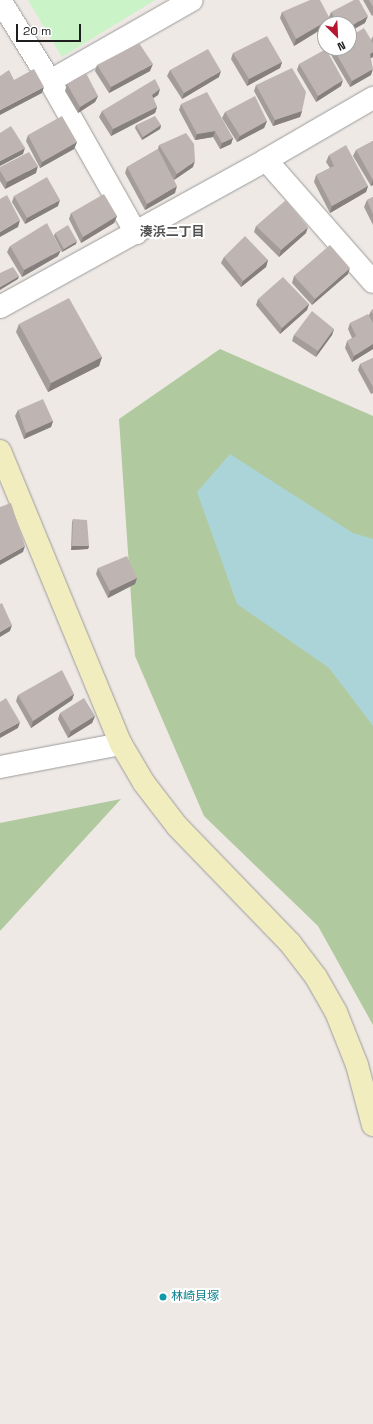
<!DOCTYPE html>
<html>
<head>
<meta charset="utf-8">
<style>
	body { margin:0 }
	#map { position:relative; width:373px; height:1424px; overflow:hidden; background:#eee9e5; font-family:"Space Grotesk","Noto Sans JP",sans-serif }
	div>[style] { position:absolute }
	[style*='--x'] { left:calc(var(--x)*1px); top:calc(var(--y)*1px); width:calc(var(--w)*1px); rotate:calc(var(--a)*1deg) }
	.forest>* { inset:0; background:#b1c99e }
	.park>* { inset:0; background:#caf3c7 }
	.water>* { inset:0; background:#aad4d7 }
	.roads { filter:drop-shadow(0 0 1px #9b9b9b) drop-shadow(0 0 1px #9b9b9b) }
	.street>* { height:22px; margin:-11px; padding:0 11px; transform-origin:11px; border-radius:11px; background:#fff }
	.secondary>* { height:22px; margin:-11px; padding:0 11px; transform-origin:11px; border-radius:11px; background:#f2edbf }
	.wall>* { inset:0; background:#a39c99 }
	.shaded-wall>* { inset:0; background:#857f7d }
	.building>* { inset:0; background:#beb5b2 }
	.dots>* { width:11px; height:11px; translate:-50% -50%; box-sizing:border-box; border:2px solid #fff; border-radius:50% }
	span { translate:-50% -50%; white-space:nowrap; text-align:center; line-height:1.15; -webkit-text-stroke:4px #fff; paint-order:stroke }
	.culture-label { font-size:12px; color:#0d838f }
	.left { translate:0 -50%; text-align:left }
	.neighbourhood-label { font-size:13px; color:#515151; font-weight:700 }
	.north { position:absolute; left:317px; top:16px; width:40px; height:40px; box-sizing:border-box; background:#fff; border:1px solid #a5a5a5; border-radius:50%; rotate:156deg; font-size:11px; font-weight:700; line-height:16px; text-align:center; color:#1e1e1e }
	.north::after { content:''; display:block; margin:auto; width:14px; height:18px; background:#b6162f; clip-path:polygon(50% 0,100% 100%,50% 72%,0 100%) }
	.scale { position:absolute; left:16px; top:24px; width:65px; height:18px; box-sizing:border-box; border:2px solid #1e1e1e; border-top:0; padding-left:5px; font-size:12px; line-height:14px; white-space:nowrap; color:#1e1e1e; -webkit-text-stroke:3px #fff; paint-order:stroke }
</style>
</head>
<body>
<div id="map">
	<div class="forest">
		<i style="clip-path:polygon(220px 349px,373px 416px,373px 1025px,318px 926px,204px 816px,135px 656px,119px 419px)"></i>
		<i style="clip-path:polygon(121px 799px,0 931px,0 823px)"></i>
	</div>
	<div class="park">
		<i style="clip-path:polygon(28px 0,155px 0,62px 57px)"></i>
	</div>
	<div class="water">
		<i style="clip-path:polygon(230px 454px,353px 533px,373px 539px,373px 726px,329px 668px,237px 604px,197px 492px)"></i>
	</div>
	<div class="roads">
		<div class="street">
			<i style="--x:0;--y:0;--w:95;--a:58.3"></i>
			<i style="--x:50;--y:81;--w:175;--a:60.5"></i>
			<i style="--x:50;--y:81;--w:163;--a:-29.7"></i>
			<i style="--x:266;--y:160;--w:162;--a:48.7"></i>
			<i style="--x:0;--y:307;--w:304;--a:-28.9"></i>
			<i style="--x:266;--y:160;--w:124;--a:-30.1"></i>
			<i style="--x:0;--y:767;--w:123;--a:-10.8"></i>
		</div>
		<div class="secondary">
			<i style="--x:0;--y:451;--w:317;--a:67.6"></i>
			<i style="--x:121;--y:744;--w:45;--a:59.5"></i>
			<i style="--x:144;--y:783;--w:54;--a:52.5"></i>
			<i style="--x:177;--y:826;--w:163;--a:46"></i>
			<i style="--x:290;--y:943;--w:43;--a:52.6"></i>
			<i style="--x:316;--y:977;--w:40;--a:60.3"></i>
			<i style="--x:336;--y:1012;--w:57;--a:68.4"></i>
			<i style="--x:357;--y:1065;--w:62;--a:75.1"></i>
		</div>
	</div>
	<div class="wall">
		<i style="clip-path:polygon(363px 0,373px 0,373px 15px,372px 16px)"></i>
		<i style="clip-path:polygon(282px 12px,329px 17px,331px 12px,365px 23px,349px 24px,332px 24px,330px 20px,329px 24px,325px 24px,325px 27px,294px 46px,280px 18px)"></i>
		<i style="clip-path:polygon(373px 36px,373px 57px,371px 58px,371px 75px,350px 87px,330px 53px,332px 48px,349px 48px,371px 40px)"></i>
		<i style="clip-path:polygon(233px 53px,282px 62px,280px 68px,247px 86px,231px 59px)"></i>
		<i style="clip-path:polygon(299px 64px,341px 86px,316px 102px,297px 70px)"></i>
		<i style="clip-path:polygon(97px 65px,150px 71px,109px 93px,95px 71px)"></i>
		<i style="clip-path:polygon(170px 70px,219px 77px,182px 99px,167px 76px)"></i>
		<i style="clip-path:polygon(67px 84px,98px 96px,95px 102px,78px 113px,65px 91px)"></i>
		<i style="clip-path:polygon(256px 85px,302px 111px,300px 117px,273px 126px,254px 91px)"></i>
		<i style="clip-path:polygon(160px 89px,158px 95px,153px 98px,157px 107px,155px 113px,111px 136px,99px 117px,102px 111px)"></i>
		<i style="clip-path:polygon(181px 104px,233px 138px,231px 144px,220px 149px,213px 137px,195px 140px,179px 110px)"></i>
		<i style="clip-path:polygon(225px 112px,267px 121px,264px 128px,237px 142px,222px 118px)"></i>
		<i style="clip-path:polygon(136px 125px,161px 125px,160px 129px,142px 140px,135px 128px)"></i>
		<i style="clip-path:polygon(28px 135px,77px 142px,74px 149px,40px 168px,26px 141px)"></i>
		<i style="clip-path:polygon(373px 141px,373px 185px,371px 186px,353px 156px,356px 150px)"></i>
		<i style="clip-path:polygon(159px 145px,193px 167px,174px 180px,172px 177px,175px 193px,145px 210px,125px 173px,127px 167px,158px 149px)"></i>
		<i style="clip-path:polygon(329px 155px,368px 186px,366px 192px,330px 213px,314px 182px,316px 175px,330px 168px,326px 162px)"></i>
		<i style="clip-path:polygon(0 167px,36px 173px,5px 189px,0 181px)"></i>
		<i style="clip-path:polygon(14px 196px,58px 206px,25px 224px,12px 202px)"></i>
		<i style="clip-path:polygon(373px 197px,373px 225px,364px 207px,367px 200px)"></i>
		<i style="clip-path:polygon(71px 213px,117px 216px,114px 223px,81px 243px,69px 219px)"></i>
		<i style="clip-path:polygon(256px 226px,306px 233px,279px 257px,254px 232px)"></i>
		<i style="clip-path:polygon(55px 233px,76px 244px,62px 252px,54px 236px)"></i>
		<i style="clip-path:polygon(10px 246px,58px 256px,22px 277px,7px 252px)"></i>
		<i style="clip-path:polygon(224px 257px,268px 260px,266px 267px,241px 287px,221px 263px)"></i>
		<i style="clip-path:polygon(348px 274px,312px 305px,292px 283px,294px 276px)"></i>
		<i style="clip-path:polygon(258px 299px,309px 304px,307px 310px,280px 334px,256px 305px)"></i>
		<i style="clip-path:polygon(373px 309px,373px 349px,352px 362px,345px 348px,347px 341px,352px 338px,348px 329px,350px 323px,369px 315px,371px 311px)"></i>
		<i style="clip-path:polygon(19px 324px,102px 357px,99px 366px,48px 392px,16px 332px)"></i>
		<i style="clip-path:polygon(334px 329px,332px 335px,316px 357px,292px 341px,294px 335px)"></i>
		<i style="clip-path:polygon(373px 358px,373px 393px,371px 394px,358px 370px,360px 364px)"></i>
		<i style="clip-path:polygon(18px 410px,53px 421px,51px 427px,24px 439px,15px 416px)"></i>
		<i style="clip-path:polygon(73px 519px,89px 546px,88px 549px,71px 550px,72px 522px)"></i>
		<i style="clip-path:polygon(98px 568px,137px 578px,135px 584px,108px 598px,96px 574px)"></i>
		<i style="clip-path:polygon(74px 694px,72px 700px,31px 728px,16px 701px,18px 695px)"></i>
		<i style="clip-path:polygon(60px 713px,95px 716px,92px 723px,68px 738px,58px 719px)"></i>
	</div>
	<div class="shaded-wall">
		<i style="clip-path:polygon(368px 16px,365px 23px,349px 32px,349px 27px)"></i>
		<i style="clip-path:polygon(330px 19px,329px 24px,325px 24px,325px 27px,294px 46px,296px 39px)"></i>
		<i style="clip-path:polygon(373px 52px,373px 57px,368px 60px,370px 54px)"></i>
		<i style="clip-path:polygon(282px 62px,280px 68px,247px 86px,249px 79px)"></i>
		<i style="clip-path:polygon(153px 64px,150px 71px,109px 93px,111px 87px)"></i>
		<i style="clip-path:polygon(373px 69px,371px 75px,350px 87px,352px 81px)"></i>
		<i style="clip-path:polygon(221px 71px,219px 77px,182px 99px,184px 93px)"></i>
		<i style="clip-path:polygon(343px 80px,341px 86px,316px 102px,318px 96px)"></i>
		<i style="clip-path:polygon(44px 87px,42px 93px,0 115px,0 110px)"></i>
		<i style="clip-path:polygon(160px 89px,158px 95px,149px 101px,152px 95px)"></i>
		<i style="clip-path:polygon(98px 96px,95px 102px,78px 113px,80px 107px)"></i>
		<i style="clip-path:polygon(157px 107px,155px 113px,111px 136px,113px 129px)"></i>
		<i style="clip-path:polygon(302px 111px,300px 117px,273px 126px,275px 120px)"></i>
		<i style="clip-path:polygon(267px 121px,264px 128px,237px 142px,240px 136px)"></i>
		<i style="clip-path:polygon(161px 125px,160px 129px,142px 140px,143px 137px)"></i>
		<i style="clip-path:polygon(215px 131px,213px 137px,195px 140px,197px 134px)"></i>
		<i style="clip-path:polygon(233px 138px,231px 144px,220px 149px,222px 143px)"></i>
		<i style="clip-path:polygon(77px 142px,74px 149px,40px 168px,42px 162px)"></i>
		<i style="clip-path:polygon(25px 148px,23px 154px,0 166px,0 161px)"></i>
		<i style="clip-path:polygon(195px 161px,193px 167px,174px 180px,177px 174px)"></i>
		<i style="clip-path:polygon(38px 166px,36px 173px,5px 189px,7px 182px)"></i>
		<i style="clip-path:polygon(373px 180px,373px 185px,371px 186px)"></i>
		<i style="clip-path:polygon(177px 186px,175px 193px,145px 210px,147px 204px)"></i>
		<i style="clip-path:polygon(368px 186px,366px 192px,330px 213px,332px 206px)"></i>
		<i style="clip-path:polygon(60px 200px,58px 206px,25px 224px,27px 218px)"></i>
		<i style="clip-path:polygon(117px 216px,114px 223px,81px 243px,83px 237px)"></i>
		<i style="clip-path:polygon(20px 220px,18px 227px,0 237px,0 232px)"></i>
		<i style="clip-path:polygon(308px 227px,306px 233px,279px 257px,281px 250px)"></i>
		<i style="clip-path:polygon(77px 241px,76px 244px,62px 252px,64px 249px)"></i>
		<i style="clip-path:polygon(61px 250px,58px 256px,22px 277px,24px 270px)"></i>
		<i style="clip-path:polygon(268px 260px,266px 267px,241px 287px,243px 281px)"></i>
		<i style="clip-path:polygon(350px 268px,348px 274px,312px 305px,315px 299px)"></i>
		<i style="clip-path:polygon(19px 276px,18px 279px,0 290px,0 287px)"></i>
		<i style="clip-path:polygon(309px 304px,307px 310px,280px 334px,282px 328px)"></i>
		<i style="clip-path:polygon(334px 329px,332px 335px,316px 357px,318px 351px)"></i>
		<i style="clip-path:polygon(373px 344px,373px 349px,352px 362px,354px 356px)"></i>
		<i style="clip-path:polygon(102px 357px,99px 366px,48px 392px,51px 383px)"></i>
		<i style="clip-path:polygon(53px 421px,51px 427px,24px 439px,26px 433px)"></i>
		<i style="clip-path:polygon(25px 546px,23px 552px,0 565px,0 560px)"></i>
		<i style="clip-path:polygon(72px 546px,89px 546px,88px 549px,71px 550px)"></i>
		<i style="clip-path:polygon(137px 578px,135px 584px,108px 598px,110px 591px)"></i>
		<i style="clip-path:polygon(12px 625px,10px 631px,0 637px,0 632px)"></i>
		<i style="clip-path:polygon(74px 694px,72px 700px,31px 728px,33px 721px)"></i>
		<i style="clip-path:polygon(95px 716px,92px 723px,68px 738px,71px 731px)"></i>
		<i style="clip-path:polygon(20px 722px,18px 728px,0 738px,0 733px)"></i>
	</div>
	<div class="building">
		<i style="clip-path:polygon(310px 0,320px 0,330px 19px,296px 39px,282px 12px)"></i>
		<i style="clip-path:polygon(354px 0,359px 0,368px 16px,349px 27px,349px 24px,339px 24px,331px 12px)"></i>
		<i style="clip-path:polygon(369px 0,373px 0,373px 7px)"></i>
		<i style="clip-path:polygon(364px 28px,373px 43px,373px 52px,370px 54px,373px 69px,352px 81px,333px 48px,349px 48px,349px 37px)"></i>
		<i style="clip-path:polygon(267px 36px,282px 62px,249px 79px,233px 53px)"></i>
		<i style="clip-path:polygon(139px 43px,153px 64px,111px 87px,97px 65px)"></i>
		<i style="clip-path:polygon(208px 49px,221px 71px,184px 93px,170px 70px)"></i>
		<i style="clip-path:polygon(326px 49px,343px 80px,318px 96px,299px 64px)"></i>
		<i style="clip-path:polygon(292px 68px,306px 92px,302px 111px,275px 120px,256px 85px)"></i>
		<i style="clip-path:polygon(34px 69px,44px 87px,0 110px,0 76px,9px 70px,14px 80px)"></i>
		<i style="clip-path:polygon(86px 73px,98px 96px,80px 107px,67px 84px)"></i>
		<i style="clip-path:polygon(155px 79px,160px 89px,152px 95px,157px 107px,113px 129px,102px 111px)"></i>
		<i style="clip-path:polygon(207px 92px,233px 138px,222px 143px,215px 131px,197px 134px,181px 104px)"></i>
		<i style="clip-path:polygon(255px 96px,267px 121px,240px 136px,225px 112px)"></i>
		<i style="clip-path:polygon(62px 116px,77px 142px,42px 162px,28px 135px)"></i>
		<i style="clip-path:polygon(155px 116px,161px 125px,143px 137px,136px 125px)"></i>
		<i style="clip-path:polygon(11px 126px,25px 148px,0 161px,0 133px)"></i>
		<i style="clip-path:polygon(186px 133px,194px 144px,195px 161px,177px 174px,159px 145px)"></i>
		<i style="clip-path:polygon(373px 141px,373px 180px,356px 150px)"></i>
		<i style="clip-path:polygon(346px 145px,368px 186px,332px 206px,316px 175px,334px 166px,329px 155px)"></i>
		<i style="clip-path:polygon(158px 149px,177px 186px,147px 204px,127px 167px)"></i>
		<i style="clip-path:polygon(29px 152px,38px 166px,7px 182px,0 171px,0 167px)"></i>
		<i style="clip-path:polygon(47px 177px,60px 200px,27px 218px,14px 196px)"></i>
		<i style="clip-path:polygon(104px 194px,117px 216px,83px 237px,71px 213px)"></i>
		<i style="clip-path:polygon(7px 195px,20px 220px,0 232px,0 199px)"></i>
		<i style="clip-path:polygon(373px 197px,373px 214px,367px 200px)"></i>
		<i style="clip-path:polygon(286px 200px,308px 227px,281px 250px,256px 226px)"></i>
		<i style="clip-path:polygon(47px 223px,61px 250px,24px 270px,10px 246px)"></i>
		<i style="clip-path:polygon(68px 225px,77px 241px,64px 249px,55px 233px)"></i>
		<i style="clip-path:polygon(245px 236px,268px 260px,243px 281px,224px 257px)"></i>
		<i style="clip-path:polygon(330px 245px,350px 268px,315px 299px,294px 276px)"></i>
		<i style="clip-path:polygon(13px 267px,19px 276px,0 287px,0 273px)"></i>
		<i style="clip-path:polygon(283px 277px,309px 304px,282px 328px,258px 299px)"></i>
		<i style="clip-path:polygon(69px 298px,102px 357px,51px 383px,19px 324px)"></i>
		<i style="clip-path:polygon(373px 309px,373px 314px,371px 311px)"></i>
		<i style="clip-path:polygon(312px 311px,334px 329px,318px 351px,294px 335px)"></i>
		<i style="clip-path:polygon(368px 314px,373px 323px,373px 344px,354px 356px,347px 341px,356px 336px,350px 323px)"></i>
		<i style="clip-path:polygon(373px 358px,373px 387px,360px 364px)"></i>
		<i style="clip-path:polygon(43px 399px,53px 421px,26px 433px,18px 410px)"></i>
		<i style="clip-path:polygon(11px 503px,25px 546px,0 560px,0 507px)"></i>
		<i style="clip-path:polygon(73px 519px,87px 520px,89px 546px,72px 546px)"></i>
		<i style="clip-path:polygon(127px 556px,137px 578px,110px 591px,98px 568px)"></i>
		<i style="clip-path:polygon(2px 603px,12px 625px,0 632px,0 604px)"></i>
		<i style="clip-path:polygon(62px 670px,74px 694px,33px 721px,18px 695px)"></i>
		<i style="clip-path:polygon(6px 698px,20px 722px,0 733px,0 702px)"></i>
		<i style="clip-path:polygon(84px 698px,95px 716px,71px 731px,60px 713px)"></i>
	</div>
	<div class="dots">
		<i style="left:163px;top:1297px;background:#0f9aa8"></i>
	</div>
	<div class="culture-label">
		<span class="left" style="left:171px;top:1297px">林崎貝塚</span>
	</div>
	<div class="neighbourhood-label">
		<span style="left:172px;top:232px">湊浜二丁目</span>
	</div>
	<div class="north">N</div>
	<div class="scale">20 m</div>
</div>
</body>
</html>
